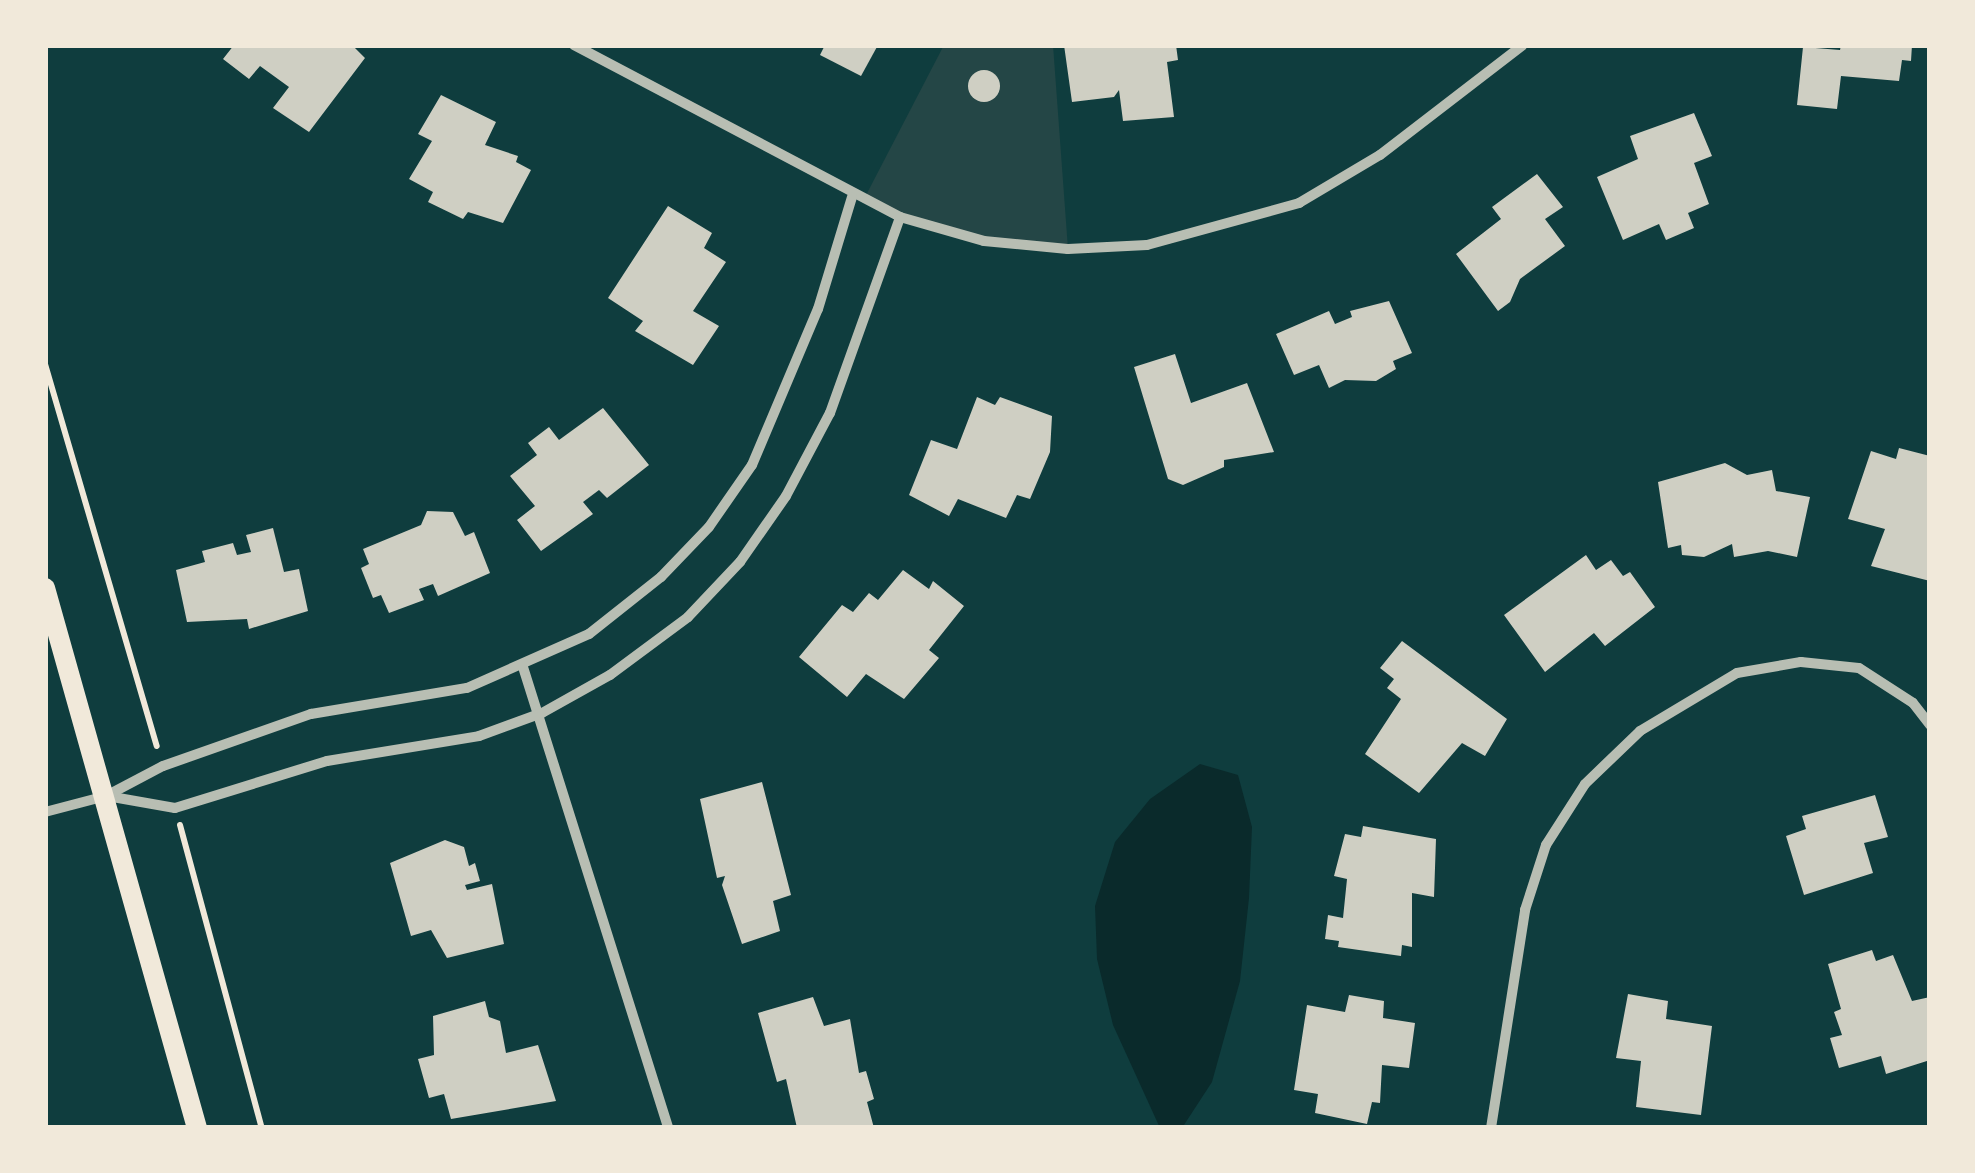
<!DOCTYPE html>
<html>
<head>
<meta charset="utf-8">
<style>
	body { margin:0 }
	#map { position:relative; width:1975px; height:1173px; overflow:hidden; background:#0f3d3e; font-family:"DM Sans",sans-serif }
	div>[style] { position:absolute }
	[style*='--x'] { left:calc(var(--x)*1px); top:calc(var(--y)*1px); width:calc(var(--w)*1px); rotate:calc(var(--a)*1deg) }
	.green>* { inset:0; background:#244646 }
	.water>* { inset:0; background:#0a2a2b }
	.building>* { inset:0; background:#cfcfc3 }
	.round { border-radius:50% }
	.path>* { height:6px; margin:-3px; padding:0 3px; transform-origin:3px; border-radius:3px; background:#f1e9da }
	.minor>* { height:10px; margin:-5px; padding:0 5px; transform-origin:5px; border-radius:5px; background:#b8beb3 }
	.secondary>* { height:20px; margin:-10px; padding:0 10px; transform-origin:10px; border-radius:10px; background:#f1e9da }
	span { translate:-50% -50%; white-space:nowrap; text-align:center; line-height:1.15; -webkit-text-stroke:9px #f1e9da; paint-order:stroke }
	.frame { position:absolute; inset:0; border:48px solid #f1e9da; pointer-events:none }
</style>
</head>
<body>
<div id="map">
	<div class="green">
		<i style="clip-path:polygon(944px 45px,1053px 45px,1068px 249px,984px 241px,863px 201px)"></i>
	</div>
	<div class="water">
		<i style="clip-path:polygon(1200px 764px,1238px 775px,1252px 827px,1249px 898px,1240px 981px,1212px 1082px,1182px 1128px,1160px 1128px,1113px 1025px,1097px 959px,1095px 906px,1115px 842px,1150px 799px)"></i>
	</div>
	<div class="building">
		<i style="clip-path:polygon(234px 45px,352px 45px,365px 58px,309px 132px,273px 108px,289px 87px,260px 66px,249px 79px,223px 59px)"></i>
		<i style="clip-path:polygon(825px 45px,878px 45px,861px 76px,820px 55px)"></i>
		<i style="clip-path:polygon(1064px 45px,1176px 45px,1178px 60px,1167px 62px,1174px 117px,1123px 121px,1119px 90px,1114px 97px,1072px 102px)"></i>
		<i style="clip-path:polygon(1841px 45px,1912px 45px,1911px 61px,1902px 60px,1899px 81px,1841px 76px,1837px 109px,1797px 105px,1803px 47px,1840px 50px)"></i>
		<i class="round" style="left:968px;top:70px;width:32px;height:32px"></i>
		<i style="clip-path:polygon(441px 95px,496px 122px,485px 145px,518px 156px,516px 162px,531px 170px,503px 223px,468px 212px,463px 219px,428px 202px,433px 192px,409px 179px,432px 141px,418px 134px)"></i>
		<i style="clip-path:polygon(1694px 113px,1712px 156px,1694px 163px,1709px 204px,1688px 213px,1694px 228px,1666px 240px,1659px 224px,1623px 240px,1597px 177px,1638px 159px,1630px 136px)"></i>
		<i style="clip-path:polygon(1537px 174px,1563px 207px,1545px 219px,1565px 246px,1520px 279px,1510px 302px,1498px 311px,1456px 254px,1501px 219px,1492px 207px)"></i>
		<i style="clip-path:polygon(668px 206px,712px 233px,704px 248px,726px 262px,693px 311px,719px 326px,693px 365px,635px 331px,643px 321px,608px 298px)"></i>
		<i style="clip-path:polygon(1389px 301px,1412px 353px,1393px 361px,1396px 369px,1376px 381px,1345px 380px,1329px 388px,1319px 365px,1294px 375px,1276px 334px,1329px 311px,1335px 324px,1352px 317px,1350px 311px)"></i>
		<i style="clip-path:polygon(1175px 354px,1191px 403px,1247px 383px,1274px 452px,1224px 460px,1224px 467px,1183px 485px,1168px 479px,1134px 367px)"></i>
		<i style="clip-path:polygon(977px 397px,995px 405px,1000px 397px,1052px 416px,1050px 452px,1030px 499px,1017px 495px,1006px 518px,958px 499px,949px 516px,909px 495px,931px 440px,957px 449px)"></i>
		<i style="clip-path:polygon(603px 408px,649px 465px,607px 498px,599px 490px,583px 502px,593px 514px,541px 551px,517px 520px,535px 506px,510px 476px,537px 455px,528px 443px,549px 427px,559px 440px)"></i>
		<i style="clip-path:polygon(1899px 448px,1930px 456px,1930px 581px,1871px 566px,1885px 529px,1848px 519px,1871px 451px,1896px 459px)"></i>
		<i style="clip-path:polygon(1725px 463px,1747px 475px,1772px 470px,1776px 491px,1810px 497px,1797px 557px,1768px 551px,1734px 557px,1732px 544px,1704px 557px,1682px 555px,1681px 545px,1668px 548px,1658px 482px)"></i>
		<i style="clip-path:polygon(427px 511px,453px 512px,465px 536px,474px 532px,490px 573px,438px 596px,433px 584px,419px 589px,424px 600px,389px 613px,381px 595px,373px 598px,361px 568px,369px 564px,363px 549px,421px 525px)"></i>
		<i style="clip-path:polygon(273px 528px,284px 572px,299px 569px,308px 611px,249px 629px,247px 619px,187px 622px,176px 570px,205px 562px,202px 551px,233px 543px,237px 555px,251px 552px,246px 535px)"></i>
		<i style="clip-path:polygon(1586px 555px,1596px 570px,1611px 560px,1623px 576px,1630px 572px,1655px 607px,1605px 646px,1594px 633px,1545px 672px,1504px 615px)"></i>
		<i style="clip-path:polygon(903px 570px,929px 589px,933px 581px,964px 606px,929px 650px,939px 658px,904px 699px,866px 674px,847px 697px,799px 657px,842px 605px,853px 612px,869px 593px,878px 600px)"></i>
		<i style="clip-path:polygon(1402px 641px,1507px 719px,1485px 756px,1462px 743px,1419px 793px,1365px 754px,1401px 699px,1387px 688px,1394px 679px,1380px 668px)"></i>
		<i style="clip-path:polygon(762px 782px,791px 895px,773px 901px,780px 931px,742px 944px,722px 885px,725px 876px,717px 878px,700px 799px)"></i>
		<i style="clip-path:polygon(1875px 795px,1888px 837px,1864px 843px,1873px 873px,1804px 895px,1786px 836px,1806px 829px,1802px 816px)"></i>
		<i style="clip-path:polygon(1363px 826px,1436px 839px,1434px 897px,1412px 893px,1412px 947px,1402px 945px,1401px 956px,1338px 947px,1339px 941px,1325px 939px,1328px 915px,1343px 918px,1347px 879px,1334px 876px,1345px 834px,1361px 837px)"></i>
		<i style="clip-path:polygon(445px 840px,464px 847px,469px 866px,475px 863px,480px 881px,465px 885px,467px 890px,492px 884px,504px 944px,447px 958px,431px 930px,411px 936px,390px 863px)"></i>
		<i style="clip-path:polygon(1872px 950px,1876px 961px,1893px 955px,1912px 1001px,1930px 997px,1930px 1060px,1886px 1074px,1881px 1056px,1839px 1068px,1830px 1038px,1842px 1035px,1834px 1012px,1841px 1009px,1828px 964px)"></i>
		<i style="clip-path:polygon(1628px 994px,1668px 1001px,1666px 1019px,1712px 1026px,1701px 1115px,1636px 1107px,1641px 1061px,1616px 1058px)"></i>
		<i style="clip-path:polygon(1349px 995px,1384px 1001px,1383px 1018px,1415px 1023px,1409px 1068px,1382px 1065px,1380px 1103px,1372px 1102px,1367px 1124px,1315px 1113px,1318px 1094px,1294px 1090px,1307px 1005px,1345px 1012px)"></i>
		<i style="clip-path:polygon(813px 997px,824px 1026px,850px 1019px,859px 1073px,866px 1071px,874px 1099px,867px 1102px,874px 1128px,797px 1128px,786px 1079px,777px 1082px,758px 1013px)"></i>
		<i style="clip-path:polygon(485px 1001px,489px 1017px,500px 1021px,506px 1053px,538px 1045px,556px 1101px,451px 1119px,444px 1094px,429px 1098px,418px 1059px,434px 1055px,433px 1016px)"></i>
	</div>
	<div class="path">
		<i style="--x:45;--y:364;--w:398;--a:73.7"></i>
		<i style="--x:180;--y:825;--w:314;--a:74.9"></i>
	</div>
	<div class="minor">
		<i style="--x:574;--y:45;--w:369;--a:27.8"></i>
		<i style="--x:900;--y:217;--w:87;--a:15.9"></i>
		<i style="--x:984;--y:241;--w:84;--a:5.4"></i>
		<i style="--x:1068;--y:249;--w:79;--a:-2.9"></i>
		<i style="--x:1147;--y:245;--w:158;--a:-15.4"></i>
		<i style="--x:1299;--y:203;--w:94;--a:-30.7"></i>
		<i style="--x:1380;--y:155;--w:180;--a:-37.6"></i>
		<i style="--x:523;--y:667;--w:483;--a:72.5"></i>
		<i style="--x:107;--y:796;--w:69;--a:10"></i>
		<i style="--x:175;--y:808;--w:159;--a:-17.2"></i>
		<i style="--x:327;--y:761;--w:154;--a:-9.3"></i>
		<i style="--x:479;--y:736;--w:67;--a:-20.1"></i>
		<i style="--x:542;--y:713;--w:78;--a:-29.2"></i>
		<i style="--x:610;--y:675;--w:97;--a:-36.6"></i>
		<i style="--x:688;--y:617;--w:76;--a:-46.6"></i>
		<i style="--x:740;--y:562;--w:80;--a:-55.1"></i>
		<i style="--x:786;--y:496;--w:94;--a:-62.1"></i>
		<i style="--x:830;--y:413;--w:208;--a:-70.3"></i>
		<i style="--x:45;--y:812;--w:63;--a:-14.7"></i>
		<i style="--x:106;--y:796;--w:64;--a:-27.8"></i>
		<i style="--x:163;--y:766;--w:157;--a:-19.4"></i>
		<i style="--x:311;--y:714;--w:158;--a:-9.5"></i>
		<i style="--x:467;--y:688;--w:133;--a:-23.9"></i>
		<i style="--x:589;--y:634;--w:92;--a:-38.4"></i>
		<i style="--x:661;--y:577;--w:69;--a:-46.2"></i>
		<i style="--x:709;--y:527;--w:75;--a:-55.3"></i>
		<i style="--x:752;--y:465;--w:169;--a:-67.1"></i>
		<i style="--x:818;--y:309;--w:117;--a:-73.1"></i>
		<i style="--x:1491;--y:1128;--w:221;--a:-81.1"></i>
		<i style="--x:1525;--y:910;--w:68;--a:-72.1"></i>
		<i style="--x:1546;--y:845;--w:72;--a:-57.4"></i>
		<i style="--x:1585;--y:784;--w:76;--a:-43.9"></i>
		<i style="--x:1640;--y:731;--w:113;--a:-30.9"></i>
		<i style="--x:1737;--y:673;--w:65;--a:-9.8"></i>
		<i style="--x:1801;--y:662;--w:58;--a:5.9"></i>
		<i style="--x:1859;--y:668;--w:64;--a:32.9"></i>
		<i style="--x:1913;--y:703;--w:28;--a:52"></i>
	</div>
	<div class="secondary">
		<i style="--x:45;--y:588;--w:561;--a:74.28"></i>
	</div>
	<div class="frame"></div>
</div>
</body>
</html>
